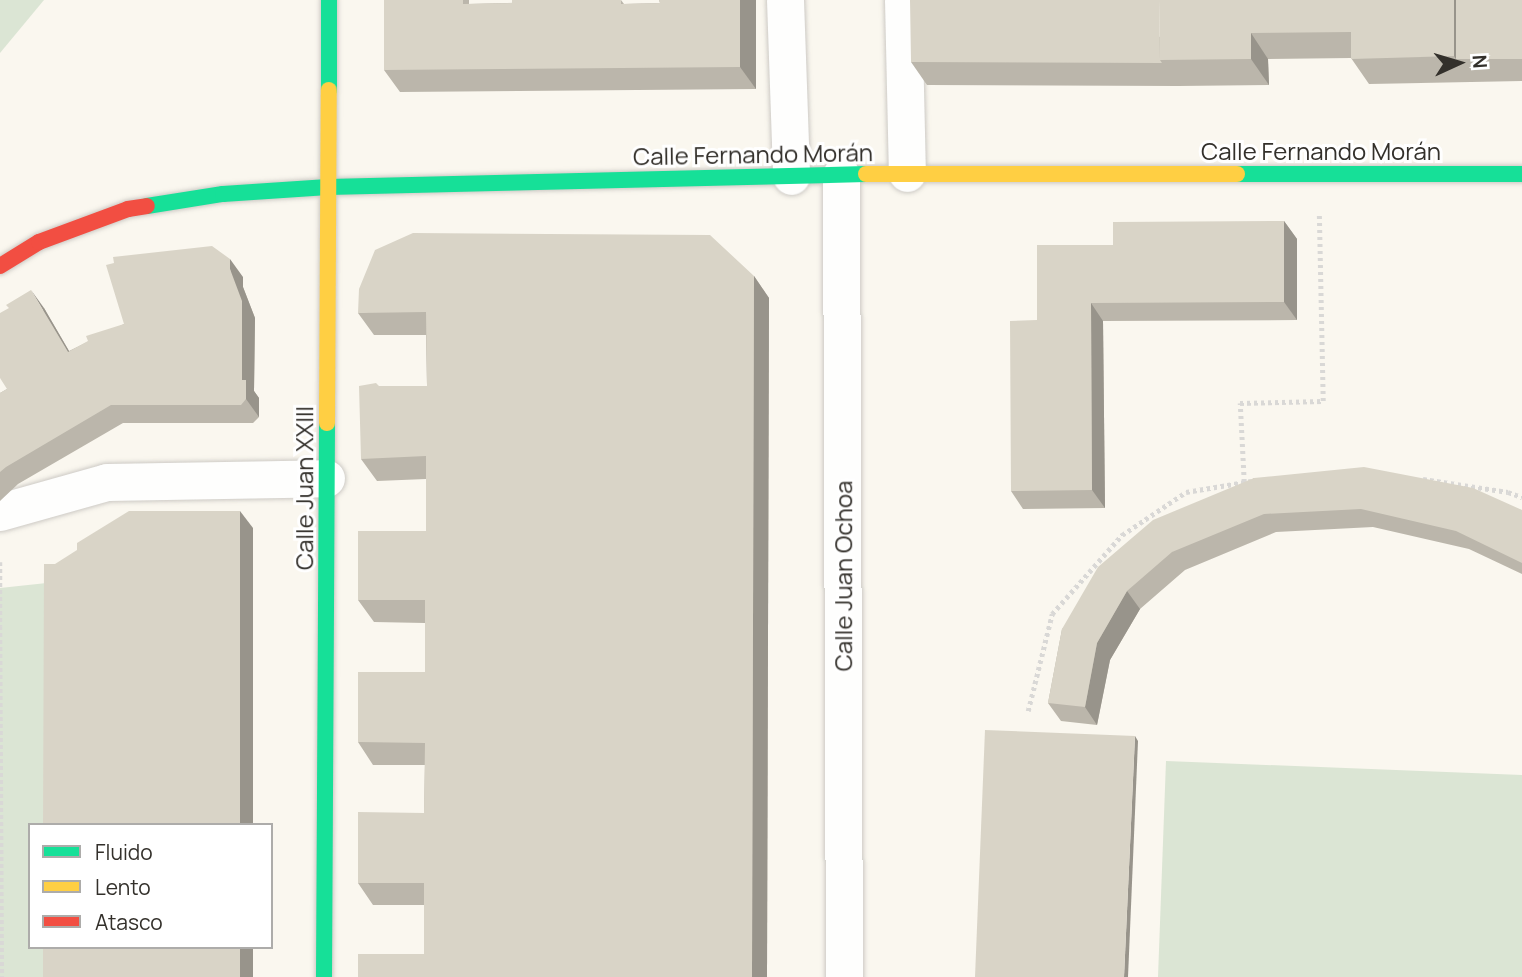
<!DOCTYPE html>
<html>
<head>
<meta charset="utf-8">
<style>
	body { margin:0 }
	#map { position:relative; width:1522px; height:977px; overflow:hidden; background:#faf7ef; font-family:Manrope,sans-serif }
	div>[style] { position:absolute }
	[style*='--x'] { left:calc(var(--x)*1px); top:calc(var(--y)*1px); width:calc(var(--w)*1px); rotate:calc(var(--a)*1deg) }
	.green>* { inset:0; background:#dbe5d4 }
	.path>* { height:4.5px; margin-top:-2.25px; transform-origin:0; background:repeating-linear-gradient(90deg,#d9d8d6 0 3.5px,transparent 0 7px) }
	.roads { filter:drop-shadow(0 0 2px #cdcac5) drop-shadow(0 0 2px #cdcac5) }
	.street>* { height:37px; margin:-18.5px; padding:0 18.5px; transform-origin:18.5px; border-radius:18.5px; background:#fefefd }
	.fast>* { height:16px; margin:-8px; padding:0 8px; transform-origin:8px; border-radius:8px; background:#16e098 }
	.slow>* { height:16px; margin:-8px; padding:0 8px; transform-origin:8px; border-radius:8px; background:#ffcf43 }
	.jam>* { height:16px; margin:-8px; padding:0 8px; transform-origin:8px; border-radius:8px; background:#f24e42 }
	.wall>* { inset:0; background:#bbb6ab }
	.shaded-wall>* { inset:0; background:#98948b }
	.building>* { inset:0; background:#d9d4c7 }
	span { translate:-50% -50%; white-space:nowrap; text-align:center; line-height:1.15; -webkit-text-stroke:6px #fff; paint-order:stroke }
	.street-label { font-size:24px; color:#33302b }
	.legend { position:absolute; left:28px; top:823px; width:245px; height:126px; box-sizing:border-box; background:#fff; border:2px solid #adacaa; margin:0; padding:9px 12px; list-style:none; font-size:21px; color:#33302b }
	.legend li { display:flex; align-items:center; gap:14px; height:35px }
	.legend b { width:35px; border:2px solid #adacaa }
	.north { position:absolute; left:1424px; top:28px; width:70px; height:70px; -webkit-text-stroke:5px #fff; paint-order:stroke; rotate:86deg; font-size:19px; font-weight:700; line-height:28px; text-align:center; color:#33302b }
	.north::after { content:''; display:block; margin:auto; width:24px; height:32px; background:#33302b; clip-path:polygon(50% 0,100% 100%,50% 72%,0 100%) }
</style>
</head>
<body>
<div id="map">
	<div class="green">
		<i style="clip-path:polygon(0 0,44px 0,0 53px)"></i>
		<i style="clip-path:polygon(0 562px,0 588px,56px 582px,56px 825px,30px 825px,30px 947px,56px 947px,56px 977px,0 977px)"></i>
		<i style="clip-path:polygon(1166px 761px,1522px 775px,1522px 977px,1158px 977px)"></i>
	</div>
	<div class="path">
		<i style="--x:1423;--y:479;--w:86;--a:8.7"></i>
		<i style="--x:1508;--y:492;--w:15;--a:20"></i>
		<i style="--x:1244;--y:482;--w:79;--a:-92.9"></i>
		<i style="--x:1240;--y:403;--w:83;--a:-1.4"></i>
		<i style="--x:1323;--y:401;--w:188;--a:-91.2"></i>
		<i style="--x:0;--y:562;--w:64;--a:90"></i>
		<i style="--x:0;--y:626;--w:351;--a:89.7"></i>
		<i style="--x:1028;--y:711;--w:100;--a:-76.1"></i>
		<i style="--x:1052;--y:614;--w:106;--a:-48.5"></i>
		<i style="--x:1122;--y:535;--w:77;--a:-33.9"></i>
		<i style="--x:1186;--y:492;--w:66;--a:-9.6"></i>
	</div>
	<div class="roads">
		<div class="street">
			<i style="--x:785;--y:0;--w:176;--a:88"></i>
			<i style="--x:903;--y:0;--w:173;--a:88.7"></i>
			<i style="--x:841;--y:175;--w:802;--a:89.79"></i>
			<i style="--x:0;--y:512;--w:111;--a:-15.7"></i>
			<i style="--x:107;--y:482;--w:219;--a:-1"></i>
		</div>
		<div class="fast">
			<i style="--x:329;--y:90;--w:90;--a:-90"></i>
			<i style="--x:1237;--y:174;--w:285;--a:0"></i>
			<i style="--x:147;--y:206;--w:77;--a:-9"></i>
			<i style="--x:223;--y:194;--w:105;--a:-3.8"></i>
			<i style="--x:328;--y:187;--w:538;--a:-1.38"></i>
			<i style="--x:324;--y:977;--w:554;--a:-89.69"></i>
		</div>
		<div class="slow">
			<i style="--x:866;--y:174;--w:371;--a:0"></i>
			<i style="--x:327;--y:423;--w:333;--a:-89.7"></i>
		</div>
		<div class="jam">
			<i style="--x:0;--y:266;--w:46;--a:-31.6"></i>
			<i style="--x:39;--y:242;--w:95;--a:-20.3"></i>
			<i style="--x:128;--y:209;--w:19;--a:-9"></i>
		</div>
	</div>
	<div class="wall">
		<i style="clip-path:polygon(384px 0,469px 0,469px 4px,621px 0,624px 4px,660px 3px,659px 0,756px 0,756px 89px,400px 92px,384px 70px)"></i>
		<i style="clip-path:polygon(1522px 0,1522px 81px,1369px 84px,1351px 58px,1268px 59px,1269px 85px,1178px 86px,927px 85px,911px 62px)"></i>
		<i style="clip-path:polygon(1284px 221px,1297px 239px,1297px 320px,1103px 321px,1105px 508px,1023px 509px,1011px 491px,1037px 320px)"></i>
		<i style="clip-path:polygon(754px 276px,769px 298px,767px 977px,358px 977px,424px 954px,424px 905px,373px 905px,358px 883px,424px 813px,425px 765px,373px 765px,358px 742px,425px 672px,425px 623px,374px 622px,358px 600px,426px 531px,426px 479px,377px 481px,361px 459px,379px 386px,427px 386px,426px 335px,374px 335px,358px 313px)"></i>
		<i style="clip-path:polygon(243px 277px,243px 287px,255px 318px,254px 391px,259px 398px,259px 417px,253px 423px,123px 423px,18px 484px,0 501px,0 393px,7px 389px,44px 308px,69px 351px,124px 324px)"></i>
		<i style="clip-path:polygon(1254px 478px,1522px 510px,1522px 574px,1469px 549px,1373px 527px,1276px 532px,1185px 570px,1140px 609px,1110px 660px,1097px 725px,1061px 721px,1048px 703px,1062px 629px)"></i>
	</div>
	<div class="shaded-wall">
		<i style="clip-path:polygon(740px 0,756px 0,756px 89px,740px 67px)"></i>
		<i style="clip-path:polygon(1454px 0,1461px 0,1456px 59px,1454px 56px)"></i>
		<i style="clip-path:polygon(1251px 33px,1268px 59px,1269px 85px,1251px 59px)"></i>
		<i style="clip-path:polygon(1284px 221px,1297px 239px,1297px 320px,1284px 302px)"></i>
		<i style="clip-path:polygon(230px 259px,243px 277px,243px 287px,255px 318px,254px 391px,259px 398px,259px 417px,246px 399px,242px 380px,230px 269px)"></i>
		<i style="clip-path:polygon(754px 276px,769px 298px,767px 977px,752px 977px)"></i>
		<i style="clip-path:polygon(31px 290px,44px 308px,80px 370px,68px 352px)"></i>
		<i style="clip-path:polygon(1091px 303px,1103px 321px,1105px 508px,1092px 490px)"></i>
		<i style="clip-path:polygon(240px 511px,253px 528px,253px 825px,240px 825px)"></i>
		<i style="clip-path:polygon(1127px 591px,1140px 609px,1110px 660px,1097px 725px,1085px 707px,1097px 643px)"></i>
		<i style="clip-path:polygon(1135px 736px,1138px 741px,1128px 977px,1124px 977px)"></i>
		<i style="clip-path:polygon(240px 947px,253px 947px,253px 977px,240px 977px)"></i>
	</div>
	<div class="building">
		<i style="clip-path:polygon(384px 0,463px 0,463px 4px,512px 3px,512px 0,621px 0,621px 4px,660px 3px,659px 0,740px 0,740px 67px,384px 70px)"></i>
		<i style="clip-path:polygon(910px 0,1159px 0,1160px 60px,1162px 63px,911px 62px)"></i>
		<i style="clip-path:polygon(1159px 0,1454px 0,1454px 56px,1351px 59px,1351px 32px,1251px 33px,1251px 59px,1160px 60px)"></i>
		<i style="clip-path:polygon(1456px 0,1522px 0,1522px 59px,1456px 59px)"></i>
		<i style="clip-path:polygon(1284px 221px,1284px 302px,1091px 303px,1092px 490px,1011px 491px,1010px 321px,1037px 320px,1037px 245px,1113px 245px,1113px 222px)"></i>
		<i style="clip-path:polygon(413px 233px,710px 235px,754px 276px,752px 977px,358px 977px,358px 954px,424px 954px,424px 883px,358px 883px,358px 812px,424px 813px,425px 743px,358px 742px,358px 672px,425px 672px,425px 600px,358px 600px,358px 531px,426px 531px,426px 456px,361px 459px,359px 386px,376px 383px,379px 386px,427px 386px,426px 312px,358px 313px,359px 289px,375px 250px)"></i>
		<i style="clip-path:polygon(212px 246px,230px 259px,230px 269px,242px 301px,242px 380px,246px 380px,246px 399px,241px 405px,111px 405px,6px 467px,0 472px,0 393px,7px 389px,0 378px,0 313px,9px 308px,6px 305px,31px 290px,68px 352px,88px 341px,86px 336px,124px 324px,106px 265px,114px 263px,113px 257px)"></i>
		<i style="clip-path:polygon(1364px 467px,1473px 488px,1522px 510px,1522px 563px,1456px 531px,1361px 509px,1264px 514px,1172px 552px,1127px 591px,1097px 643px,1085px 707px,1048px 703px,1062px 629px,1098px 567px,1153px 520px,1254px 478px)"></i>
		<i style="clip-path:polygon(129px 511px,240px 511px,240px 825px,43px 825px,44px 564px,55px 564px,77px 550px,77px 543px)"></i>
		<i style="clip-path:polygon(985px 730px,1135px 736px,1124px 977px,975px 977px)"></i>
		<i style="clip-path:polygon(43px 947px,240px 947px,240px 977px,43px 977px)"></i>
	</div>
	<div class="street-label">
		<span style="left:1321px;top:151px">Calle Fernando Morán</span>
		<span style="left:753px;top:154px;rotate:-1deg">Calle Fernando Morán</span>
		<span style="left:304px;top:488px;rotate:-90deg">Calle Juan XXIII</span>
		<span style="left:843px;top:576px;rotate:-90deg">Calle Juan Ochoa</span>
	</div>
	<ul class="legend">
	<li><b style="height:9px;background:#16e098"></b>Fluido</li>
	<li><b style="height:9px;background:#ffcf43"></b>Lento</li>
	<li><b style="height:9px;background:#f24e42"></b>Atasco</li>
	</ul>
	<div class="north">N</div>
</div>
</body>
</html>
